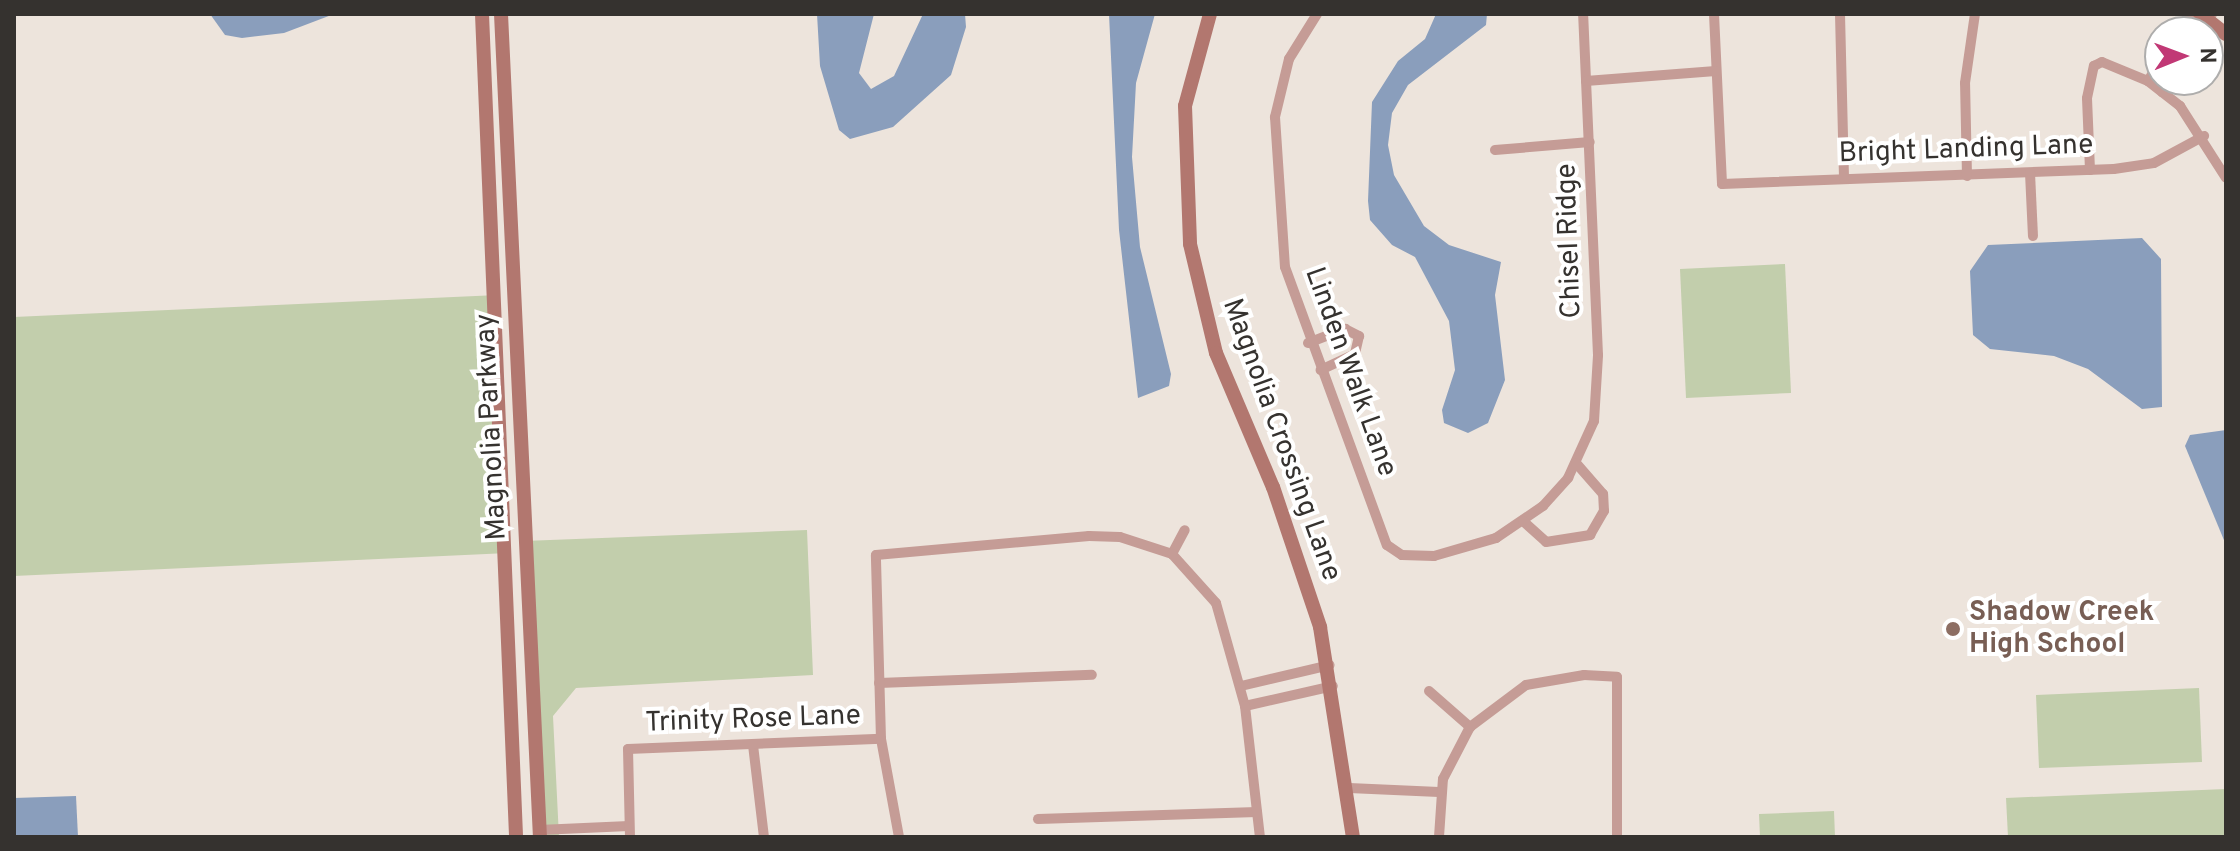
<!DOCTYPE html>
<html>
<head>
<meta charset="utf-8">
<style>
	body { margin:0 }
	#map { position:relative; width:2240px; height:851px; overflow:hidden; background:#ede4dc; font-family:Overpass,sans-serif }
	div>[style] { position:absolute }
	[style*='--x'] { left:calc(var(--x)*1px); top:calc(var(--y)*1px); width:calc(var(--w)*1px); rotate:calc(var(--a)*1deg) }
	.green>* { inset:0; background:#c2ceac }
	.water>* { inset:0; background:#8a9ebc }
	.street>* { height:10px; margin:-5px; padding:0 5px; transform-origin:5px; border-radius:5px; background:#c59c96 }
	.secondary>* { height:14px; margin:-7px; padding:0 7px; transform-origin:7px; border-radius:7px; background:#b2776f }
	.dots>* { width:22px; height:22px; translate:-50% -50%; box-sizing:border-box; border:4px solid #fff; border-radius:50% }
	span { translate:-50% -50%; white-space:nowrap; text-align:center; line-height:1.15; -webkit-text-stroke:8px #fff; paint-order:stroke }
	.street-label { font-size:28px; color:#35322f }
	.education-label { font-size:28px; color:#785e54; font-weight:700 }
	.left { translate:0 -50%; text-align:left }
	.frame { position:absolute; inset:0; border:16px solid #35322f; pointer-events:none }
	.north { position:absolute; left:2144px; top:16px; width:80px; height:80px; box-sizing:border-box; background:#fff; border:2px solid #aeadac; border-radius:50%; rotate:89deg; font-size:22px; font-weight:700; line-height:32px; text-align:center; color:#35322f }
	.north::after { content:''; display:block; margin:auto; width:28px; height:36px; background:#c13875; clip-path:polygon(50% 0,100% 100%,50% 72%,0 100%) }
</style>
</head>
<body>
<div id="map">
	<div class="green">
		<i style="clip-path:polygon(1785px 264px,1791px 393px,1686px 398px,1680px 269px)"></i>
		<i style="clip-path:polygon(498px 295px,508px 553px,14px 576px,14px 317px)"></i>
		<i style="clip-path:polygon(807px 530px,813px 675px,576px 688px,553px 716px,559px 837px,541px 837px,524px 541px)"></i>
		<i style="clip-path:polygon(2199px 688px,2202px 762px,2039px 768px,2036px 695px)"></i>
		<i style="clip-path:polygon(2226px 789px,2226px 837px,2008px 837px,2006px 798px)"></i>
		<i style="clip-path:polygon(1834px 811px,1835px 837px,1760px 837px,1759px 814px)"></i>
	</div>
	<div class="water">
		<i style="clip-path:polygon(210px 14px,334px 14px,284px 33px,242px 38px,225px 35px)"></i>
		<i style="clip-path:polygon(817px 14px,874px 14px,859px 73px,871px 89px,894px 76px,923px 14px,965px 14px,966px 27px,951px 75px,893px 127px,850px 139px,839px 130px,820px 66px)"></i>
		<i style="clip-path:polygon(1109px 14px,1155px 14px,1136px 83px,1132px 157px,1140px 247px,1171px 374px,1169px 386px,1138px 398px,1119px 230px)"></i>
		<i style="clip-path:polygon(1436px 14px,1487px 14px,1486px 25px,1408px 85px,1392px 113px,1388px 145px,1394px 175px,1424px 226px,1449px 245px,1501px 262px,1495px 295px,1505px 380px,1488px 423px,1468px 433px,1444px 423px,1442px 410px,1455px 370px,1449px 321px,1415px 257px,1392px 245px,1370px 220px,1368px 201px,1372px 102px,1398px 61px,1425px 39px)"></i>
		<i style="clip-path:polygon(2142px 238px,2161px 259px,2162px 407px,2142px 409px,2088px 369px,2054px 356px,1990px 349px,1973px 335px,1970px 271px,1988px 245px)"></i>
		<i style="clip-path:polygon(2226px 430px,2226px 545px,2185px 446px,2190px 435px)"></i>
		<i style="clip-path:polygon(76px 796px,78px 837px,14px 837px,14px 798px)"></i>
	</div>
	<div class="street">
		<i style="--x:1317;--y:14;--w:53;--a:121.9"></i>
		<i style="--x:1289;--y:59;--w:60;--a:103.6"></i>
		<i style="--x:1275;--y:117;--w:150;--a:86.2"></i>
		<i style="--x:1285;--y:267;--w:296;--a:69.9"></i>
		<i style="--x:1387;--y:545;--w:18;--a:34"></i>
		<i style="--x:1402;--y:555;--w:32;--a:2"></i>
		<i style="--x:1434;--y:556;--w:65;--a:-16.2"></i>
		<i style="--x:1496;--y:538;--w:57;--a:-34.2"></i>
		<i style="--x:1543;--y:506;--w:38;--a:-48"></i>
		<i style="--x:1568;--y:478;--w:63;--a:-65.5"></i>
		<i style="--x:1594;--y:421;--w:66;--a:-86.5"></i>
		<i style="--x:1598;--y:355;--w:341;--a:-92.5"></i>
		<i style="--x:1714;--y:14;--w:170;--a:87.3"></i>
		<i style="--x:1722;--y:184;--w:392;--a:-2.2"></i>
		<i style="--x:2114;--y:169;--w:40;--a:-8.5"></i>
		<i style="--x:2154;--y:163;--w:57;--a:-28.4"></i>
		<i style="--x:1840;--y:14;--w:165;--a:88.6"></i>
		<i style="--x:2178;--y:32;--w:22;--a:-56"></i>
		<i style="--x:2200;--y:32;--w:22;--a:-56"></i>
		<i style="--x:1586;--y:81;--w:130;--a:-4.4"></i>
		<i style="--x:2148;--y:81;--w:23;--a:-59"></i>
		<i style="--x:2162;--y:92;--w:14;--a:-56"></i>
		<i style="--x:1495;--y:150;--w:95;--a:-4.8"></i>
		<i style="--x:2090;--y:170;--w:72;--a:-92.4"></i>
		<i style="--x:2087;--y:98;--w:33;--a:-78"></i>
		<i style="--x:2094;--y:66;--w:9;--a:-27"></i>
		<i style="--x:2102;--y:62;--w:50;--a:22.4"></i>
		<i style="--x:2148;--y:81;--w:41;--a:38"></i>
		<i style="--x:2180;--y:106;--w:85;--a:57.4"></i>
		<i style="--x:2030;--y:173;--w:63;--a:87.3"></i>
		<i style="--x:1967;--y:176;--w:93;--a:-91.2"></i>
		<i style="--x:1965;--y:83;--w:70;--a:-81.8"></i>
		<i style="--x:1308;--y:343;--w:40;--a:-21"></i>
		<i style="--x:1345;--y:329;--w:16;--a:27"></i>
		<i style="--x:1359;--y:336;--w:18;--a:103"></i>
		<i style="--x:1355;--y:354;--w:38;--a:155"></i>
		<i style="--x:1523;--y:521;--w:31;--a:42"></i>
		<i style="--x:1546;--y:542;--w:45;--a:-9"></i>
		<i style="--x:1590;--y:535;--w:28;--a:-60"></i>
		<i style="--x:1604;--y:511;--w:17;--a:-93"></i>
		<i style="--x:1603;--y:494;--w:41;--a:-131.1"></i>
		<i style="--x:1172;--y:554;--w:27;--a:-62"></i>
		<i style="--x:879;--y:683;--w:213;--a:-2.2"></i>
		<i style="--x:1241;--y:686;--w:91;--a:-13.3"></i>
		<i style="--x:1429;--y:691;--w:55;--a:41.3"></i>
		<i style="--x:1245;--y:706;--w:90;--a:-12.8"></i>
		<i style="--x:753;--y:745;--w:93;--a:83.2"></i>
		<i style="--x:1349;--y:788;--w:90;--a:2.5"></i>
		<i style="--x:1038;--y:819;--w:219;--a:-1.8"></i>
		<i style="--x:539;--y:830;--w:90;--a:-2.5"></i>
		<i style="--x:630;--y:837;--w:88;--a:-91.3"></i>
		<i style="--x:628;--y:749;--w:253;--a:-2.3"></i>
		<i style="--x:899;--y:837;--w:100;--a:-100.4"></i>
		<i style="--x:881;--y:739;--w:184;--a:-91.6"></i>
		<i style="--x:876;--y:555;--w:214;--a:-5.1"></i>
		<i style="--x:1089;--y:536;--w:31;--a:2"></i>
		<i style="--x:1120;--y:537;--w:55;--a:18.1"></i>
		<i style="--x:1172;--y:554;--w:66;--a:48.1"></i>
		<i style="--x:1216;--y:603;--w:107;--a:74.3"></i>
		<i style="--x:1245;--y:706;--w:132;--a:83.5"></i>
		<i style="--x:1439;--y:837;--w:58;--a:-86.1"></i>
		<i style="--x:1443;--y:779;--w:59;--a:-62.6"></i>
		<i style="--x:1470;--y:727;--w:70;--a:-36.9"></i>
		<i style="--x:1526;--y:685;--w:59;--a:-9.8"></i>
		<i style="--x:1584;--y:675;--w:33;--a:3"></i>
		<i style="--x:1617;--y:677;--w:160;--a:90"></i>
	</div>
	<div class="secondary">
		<i style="--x:482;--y:14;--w:824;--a:87.63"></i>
		<i style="--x:501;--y:14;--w:824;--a:87.29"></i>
		<i style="--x:1210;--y:14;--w:95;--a:105.2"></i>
		<i style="--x:1185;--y:106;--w:138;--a:87.9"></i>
		<i style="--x:1190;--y:244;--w:112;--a:76.6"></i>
		<i style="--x:1216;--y:353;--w:146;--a:67"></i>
		<i style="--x:1273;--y:487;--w:148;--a:71.4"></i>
		<i style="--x:1320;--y:627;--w:213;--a:81.1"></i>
		<i style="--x:2200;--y:14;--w:33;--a:38"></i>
	</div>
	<div class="dots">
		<i style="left:1953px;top:629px;background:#8d6e63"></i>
	</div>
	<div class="street-label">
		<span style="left:1966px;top:150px;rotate:-2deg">Bright Landing Lane</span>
		<span style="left:1570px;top:241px;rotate:-92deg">Chisel Ridge</span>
		<span style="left:1350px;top:372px;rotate:70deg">Linden Walk Lane</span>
		<span style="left:492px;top:427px;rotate:-93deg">Magnolia Parkway</span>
		<span style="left:1281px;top:440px;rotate:70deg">Magnolia Crossing Lane</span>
		<span style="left:753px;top:720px;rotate:-2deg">Trinity Rose Lane</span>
	</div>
	<div class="education-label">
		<span class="left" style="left:1969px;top:629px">Shadow Creek<br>High School</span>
	</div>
	<div class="frame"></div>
	<div class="north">N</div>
</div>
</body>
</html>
